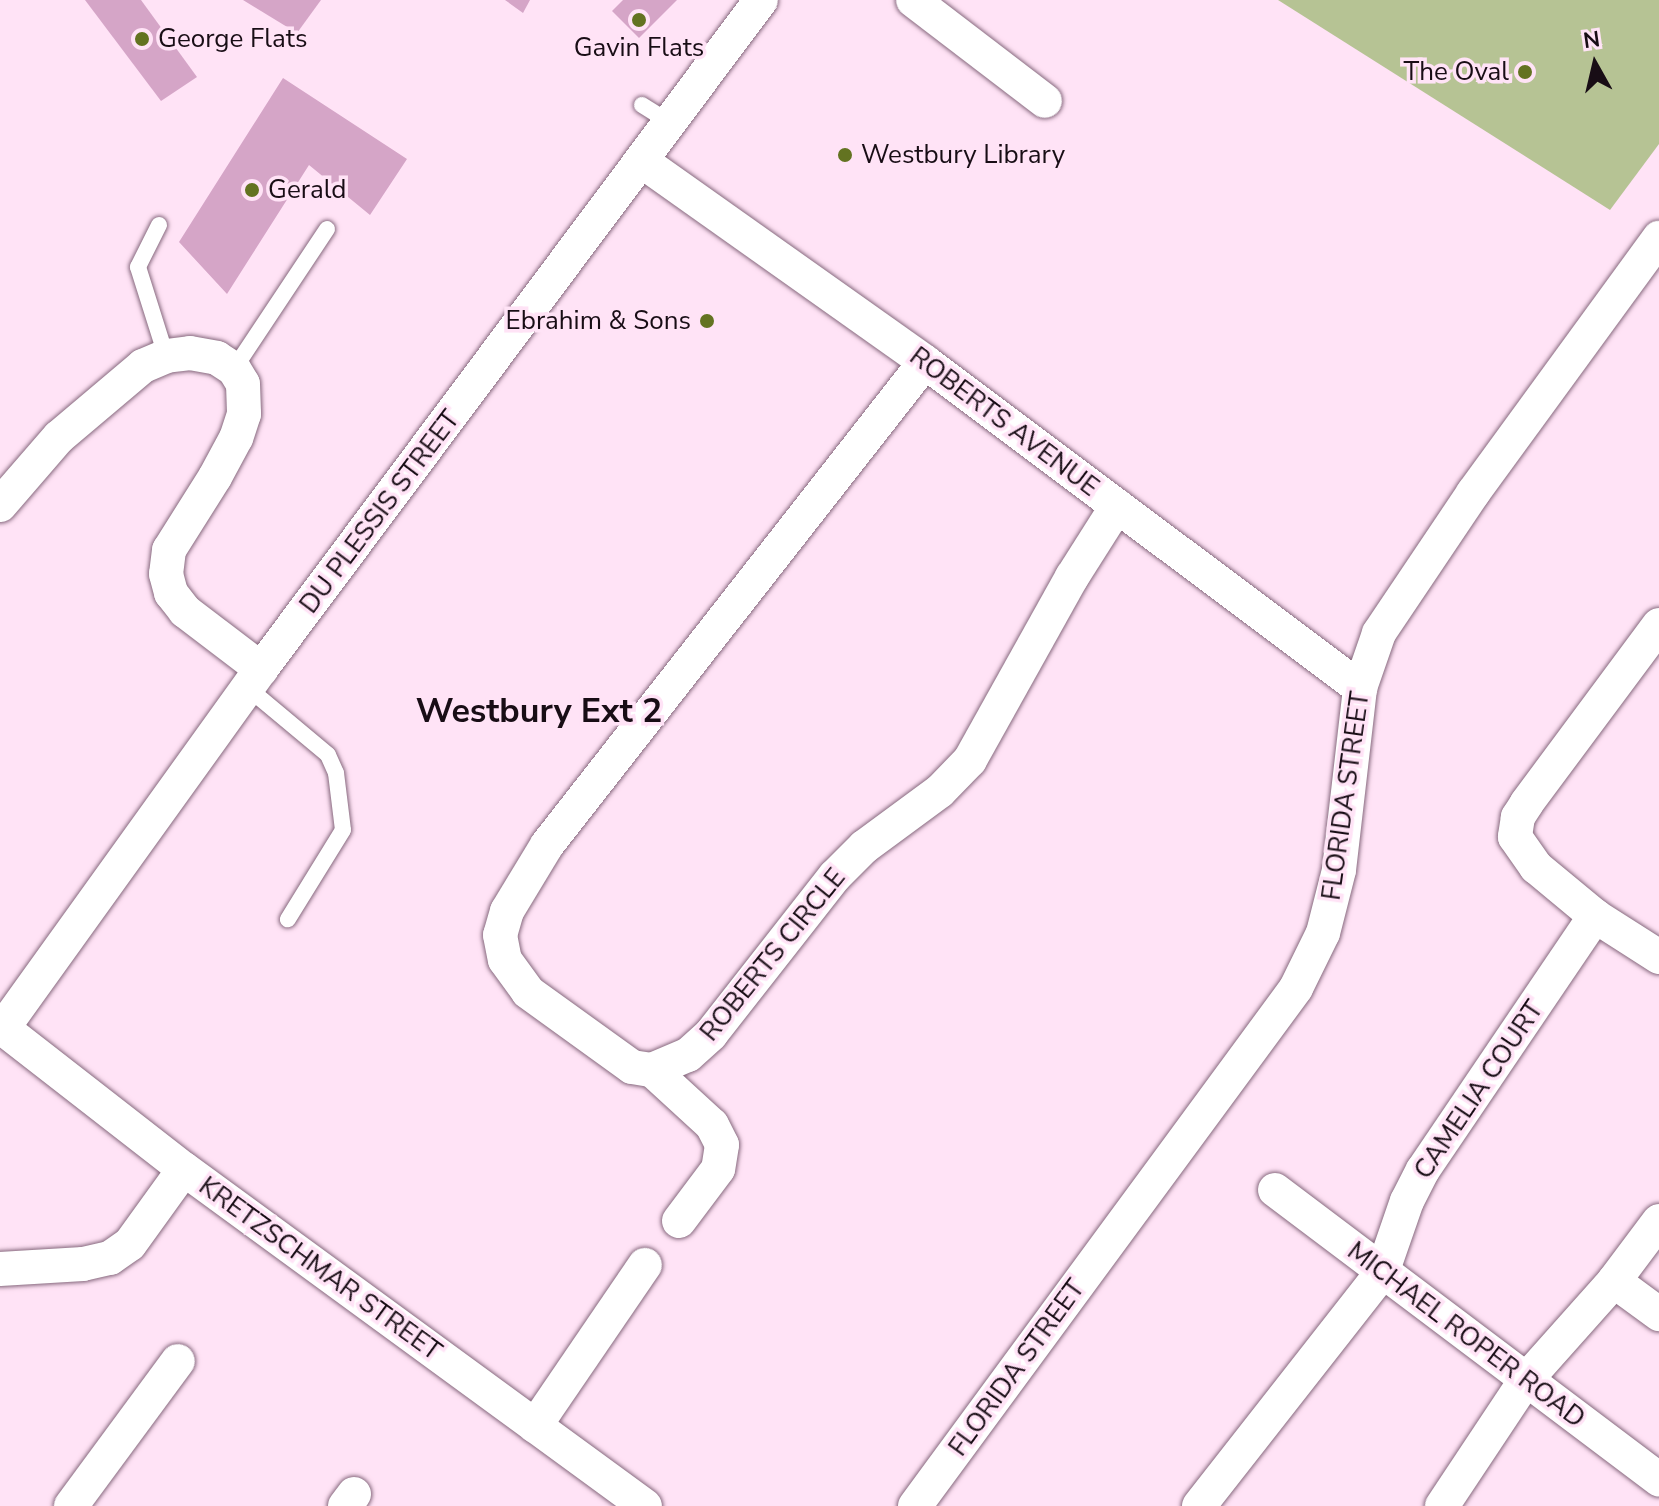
<!DOCTYPE html>
<html>
<head>
<meta charset="utf-8">
<style>
	body { margin:0 }
	#map { position:relative; width:1659px; height:1506px; overflow:hidden; background:#ffe3f6; font-family:"Nunito Sans",sans-serif }
	div>[style] { position:absolute }
	[style*='--x'] { left:calc(var(--x)*1px); top:calc(var(--y)*1px); width:calc(var(--w)*1px); rotate:calc(var(--a)*1deg) }
	.green>* { inset:0; background:#b6c394 }
	.building>* { inset:0; background:#d5a5c7 }
	.roads { filter:drop-shadow(0 0 2px #87697e) drop-shadow(0 0 2px #87697e) }
	.service>* { height:16px; margin:-8px; padding:0 8px; transform-origin:8px; border-radius:8px; background:#fff }
	.minor>* { height:34px; margin:-17px; padding:0 17px; transform-origin:17px; border-radius:17px; background:#fff }
	.dots>* { width:22px; height:22px; translate:-50% -50%; box-sizing:border-box; border:4px solid #ffe3f6; border-radius:50% }
	span { translate:-50% -50%; white-space:nowrap; text-align:center; line-height:1.15; -webkit-text-stroke:7px #ffe3f6; paint-order:stroke }
	.poi-label { font-size:26px; color:#180d15 }
	.left { translate:0 -50%; text-align:left }
	.right { translate:-100% -50%; text-align:right }
	.street-label { font-size:26px; color:#180d15 }
	.district-label { font-size:34px; color:#180d15; font-weight:700 }
	.north { position:absolute; left:1555px; top:24px; width:80px; height:80px; -webkit-text-stroke:6px #ffe3f6; paint-order:stroke; rotate:352deg; font-size:22px; font-weight:700; line-height:32px; text-align:center; color:#180d15 }
	.north::after { content:''; display:block; margin:auto; width:28px; height:36px; background:#180d15; clip-path:polygon(50% 0,100% 100%,50% 72%,0 100%) }
</style>
</head>
<body>
<div id="map">
	<div class="green">
		<i style="clip-path:polygon(1278px 0,1659px 0,1659px 144px,1610px 210px)"></i>
	</div>
	<div class="building">
		<i style="clip-path:polygon(85px 0,141px 0,197px 77px,161px 101px)"></i>
		<i style="clip-path:polygon(243px 0,321px 0,297px 33px)"></i>
		<i style="clip-path:polygon(505px 0,530px 0,523px 13px)"></i>
		<i style="clip-path:polygon(623px 0,677px 0,639px 38px,612px 11px)"></i>
		<i style="clip-path:polygon(283px 78px,407px 159px,370px 215px,309px 165px,227px 294px,179px 242px)"></i>
	</div>
	<div class="roads">
		<div class="service">
			<i style="--x:642;--y:105;--w:34;--a:32"></i>
			<i style="--x:159;--y:225;--w:47;--a:116.6"></i>
			<i style="--x:138;--y:267;--w:93;--a:72.5"></i>
			<i style="--x:234;--y:369;--w:168;--a:-56.4"></i>
			<i style="--x:248;--y:688;--w:104;--a:39.9"></i>
			<i style="--x:328;--y:755;--w:20;--a:66"></i>
			<i style="--x:336;--y:773;--w:57;--a:83"></i>
			<i style="--x:343;--y:830;--w:105;--a:121.7"></i>
		</div>
		<div class="minor">
			<i style="--x:913;--y:0;--w:166;--a:37.4"></i>
			<i style="--x:643;--y:162;--w:346;--a:35.3"></i>
			<i style="--x:925;--y:362;--w:544;--a:36.85"></i>
			<i style="--x:925;--y:362;--w:613;--a:128.05"></i>
			<i style="--x:547;--y:845;--w:77;--a:121.2"></i>
			<i style="--x:507;--y:911;--w:25;--a:106"></i>
			<i style="--x:500;--y:935;--w:25;--a:79"></i>
			<i style="--x:505;--y:960;--w:39;--a:54"></i>
			<i style="--x:528;--y:992;--w:128;--a:35.8"></i>
			<i style="--x:632;--y:1067;--w:20;--a:9"></i>
			<i style="--x:652;--y:1070;--w:39;--a:-23"></i>
			<i style="--x:688;--y:1055;--w:31;--a:-42"></i>
			<i style="--x:711;--y:1034;--w:201;--a:-51.9"></i>
			<i style="--x:835;--y:876;--w:41;--a:-45"></i>
			<i style="--x:864;--y:847;--w:94;--a:-36.4"></i>
			<i style="--x:940;--y:791;--w:43;--a:-45.9"></i>
			<i style="--x:970;--y:760;--w:210;--a:-60.9"></i>
			<i style="--x:1072;--y:577;--w:84;--a:-57.6"></i>
			<i style="--x:0;--y:505;--w:90;--a:-49.1"></i>
			<i style="--x:59;--y:437;--w:110;--a:-40.2"></i>
			<i style="--x:143;--y:366;--w:25;--a:-23"></i>
			<i style="--x:166;--y:356;--w:24;--a:-7"></i>
			<i style="--x:190;--y:353;--w:27;--a:10"></i>
			<i style="--x:217;--y:358;--w:20;--a:33"></i>
			<i style="--x:234;--y:369;--w:17;--a:59"></i>
			<i style="--x:243;--y:384;--w:30;--a:88"></i>
			<i style="--x:244;--y:414;--w:25;--a:108"></i>
			<i style="--x:236;--y:438;--w:44;--a:118.3"></i>
			<i style="--x:215;--y:477;--w:86;--a:122.2"></i>
			<i style="--x:169;--y:550;--w:24;--a:97"></i>
			<i style="--x:166;--y:574;--w:20;--a:75"></i>
			<i style="--x:171;--y:593;--w:23;--a:52"></i>
			<i style="--x:185;--y:611;--w:96;--a:37.3"></i>
			<i style="--x:1659;--y:625;--w:222;--a:126.6"></i>
			<i style="--x:1527;--y:803;--w:17;--a:123"></i>
			<i style="--x:1518;--y:817;--w:20;--a:99"></i>
			<i style="--x:1515;--y:837;--w:37;--a:55"></i>
			<i style="--x:1536;--y:867;--w:77;--a:39.7"></i>
			<i style="--x:1595;--y:916;--w:76;--a:32.6"></i>
			<i style="--x:0;--y:1026;--w:233;--a:37.9"></i>
			<i style="--x:184;--y:1169;--w:571;--a:36.17"></i>
			<i style="--x:3;--y:1028;--w:442;--a:-54.3"></i>
			<i style="--x:261;--y:669;--w:835;--a:-53.23"></i>
			<i style="--x:652;--y:1070;--w:81;--a:42.5"></i>
			<i style="--x:712;--y:1125;--w:22;--a:63"></i>
			<i style="--x:722;--y:1145;--w:24;--a:99"></i>
			<i style="--x:718;--y:1169;--w:65;--a:126.9"></i>
			<i style="--x:1275;--y:1190;--w:481;--a:37"></i>
			<i style="--x:0;--y:1269;--w:83;--a:-3.4"></i>
			<i style="--x:83;--y:1264;--w:28;--a:-13"></i>
			<i style="--x:110;--y:1258;--w:24;--a:-35"></i>
			<i style="--x:130;--y:1244;--w:92;--a:-54.2"></i>
			<i style="--x:1614;--y:1281;--w:56;--a:36.3"></i>
			<i style="--x:535;--y:1426;--w:195;--a:-55.7"></i>
			<i style="--x:71;--y:1506;--w:180;--a:-53.6"></i>
			<i style="--x:345;--y:1506;--w:15;--a:-53"></i>
			<i style="--x:915;--y:1506;--w:643;--a:-53.66"></i>
			<i style="--x:1296;--y:988;--w:61;--a:-63.9"></i>
			<i style="--x:1323;--y:933;--w:65;--a:-75.7"></i>
			<i style="--x:1339;--y:870;--w:183;--a:-83.4"></i>
			<i style="--x:1360;--y:688;--w:58;--a:-70.9"></i>
			<i style="--x:1379;--y:633;--w:169;--a:-56.1"></i>
			<i style="--x:1473;--y:493;--w:316;--a:-53.9"></i>
			<i style="--x:1199;--y:1506;--w:296;--a:-51.9"></i>
			<i style="--x:1382;--y:1273;--w:76;--a:-70.9"></i>
			<i style="--x:1407;--y:1201;--w:35;--a:-63"></i>
			<i style="--x:1423;--y:1170;--w:307;--a:-55.9"></i>
			<i style="--x:1442;--y:1506;--w:150;--a:-56.4"></i>
			<i style="--x:1525;--y:1381;--w:134;--a:-48.3"></i>
			<i style="--x:1614;--y:1281;--w:75;--a:-53.1"></i>
		</div>
	</div>
	<div class="dots">
		<i style="left:639px;top:20px;background:#637321"></i>
		<i style="left:142px;top:39px;background:#637321"></i>
		<i style="left:1525px;top:72px;background:#637321"></i>
		<i style="left:845px;top:155px;background:#637321"></i>
		<i style="left:252px;top:190px;background:#637321"></i>
		<i style="left:707px;top:321px;background:#637321"></i>
	</div>
	<div class="poi-label">
		<span class="left" style="left:158px;top:39px">George Flats</span>
		<span style="left:639px;top:48px">Gavin Flats</span>
		<span class="right" style="left:1509px;top:72px">The Oval</span>
		<span class="left" style="left:861px;top:155px">Westbury Library</span>
		<span class="left" style="left:268px;top:190px">Gerald</span>
		<span class="right" style="left:691px;top:321px">Ebrahim &amp; Sons</span>
	</div>
	<div class="street-label">
		<span style="left:1004px;top:422px;rotate:37deg">ROBERTS AVENUE</span>
		<span style="left:380px;top:512px;rotate:-53deg">DU PLESSIS STREET</span>
		<span style="left:1346px;top:796px;rotate:-82deg">FLORIDA STREET</span>
		<span style="left:773px;top:955px;rotate:-51deg">ROBERTS CIRCLE</span>
		<span style="left:1479px;top:1090px;rotate:-56deg">CAMELIA COURT</span>
		<span style="left:320px;top:1269px;rotate:36deg">KRETZSCHMAR STREET</span>
		<span style="left:1466px;top:1335px;rotate:37deg">MICHAEL ROPER ROAD</span>
		<span style="left:1017px;top:1368px;rotate:-54deg">FLORIDA STREET</span>
	</div>
	<div class="district-label">
		<span style="left:539px;top:712px">Westbury Ext 2</span>
	</div>
	<div class="north">N</div>
</div>
</body>
</html>
